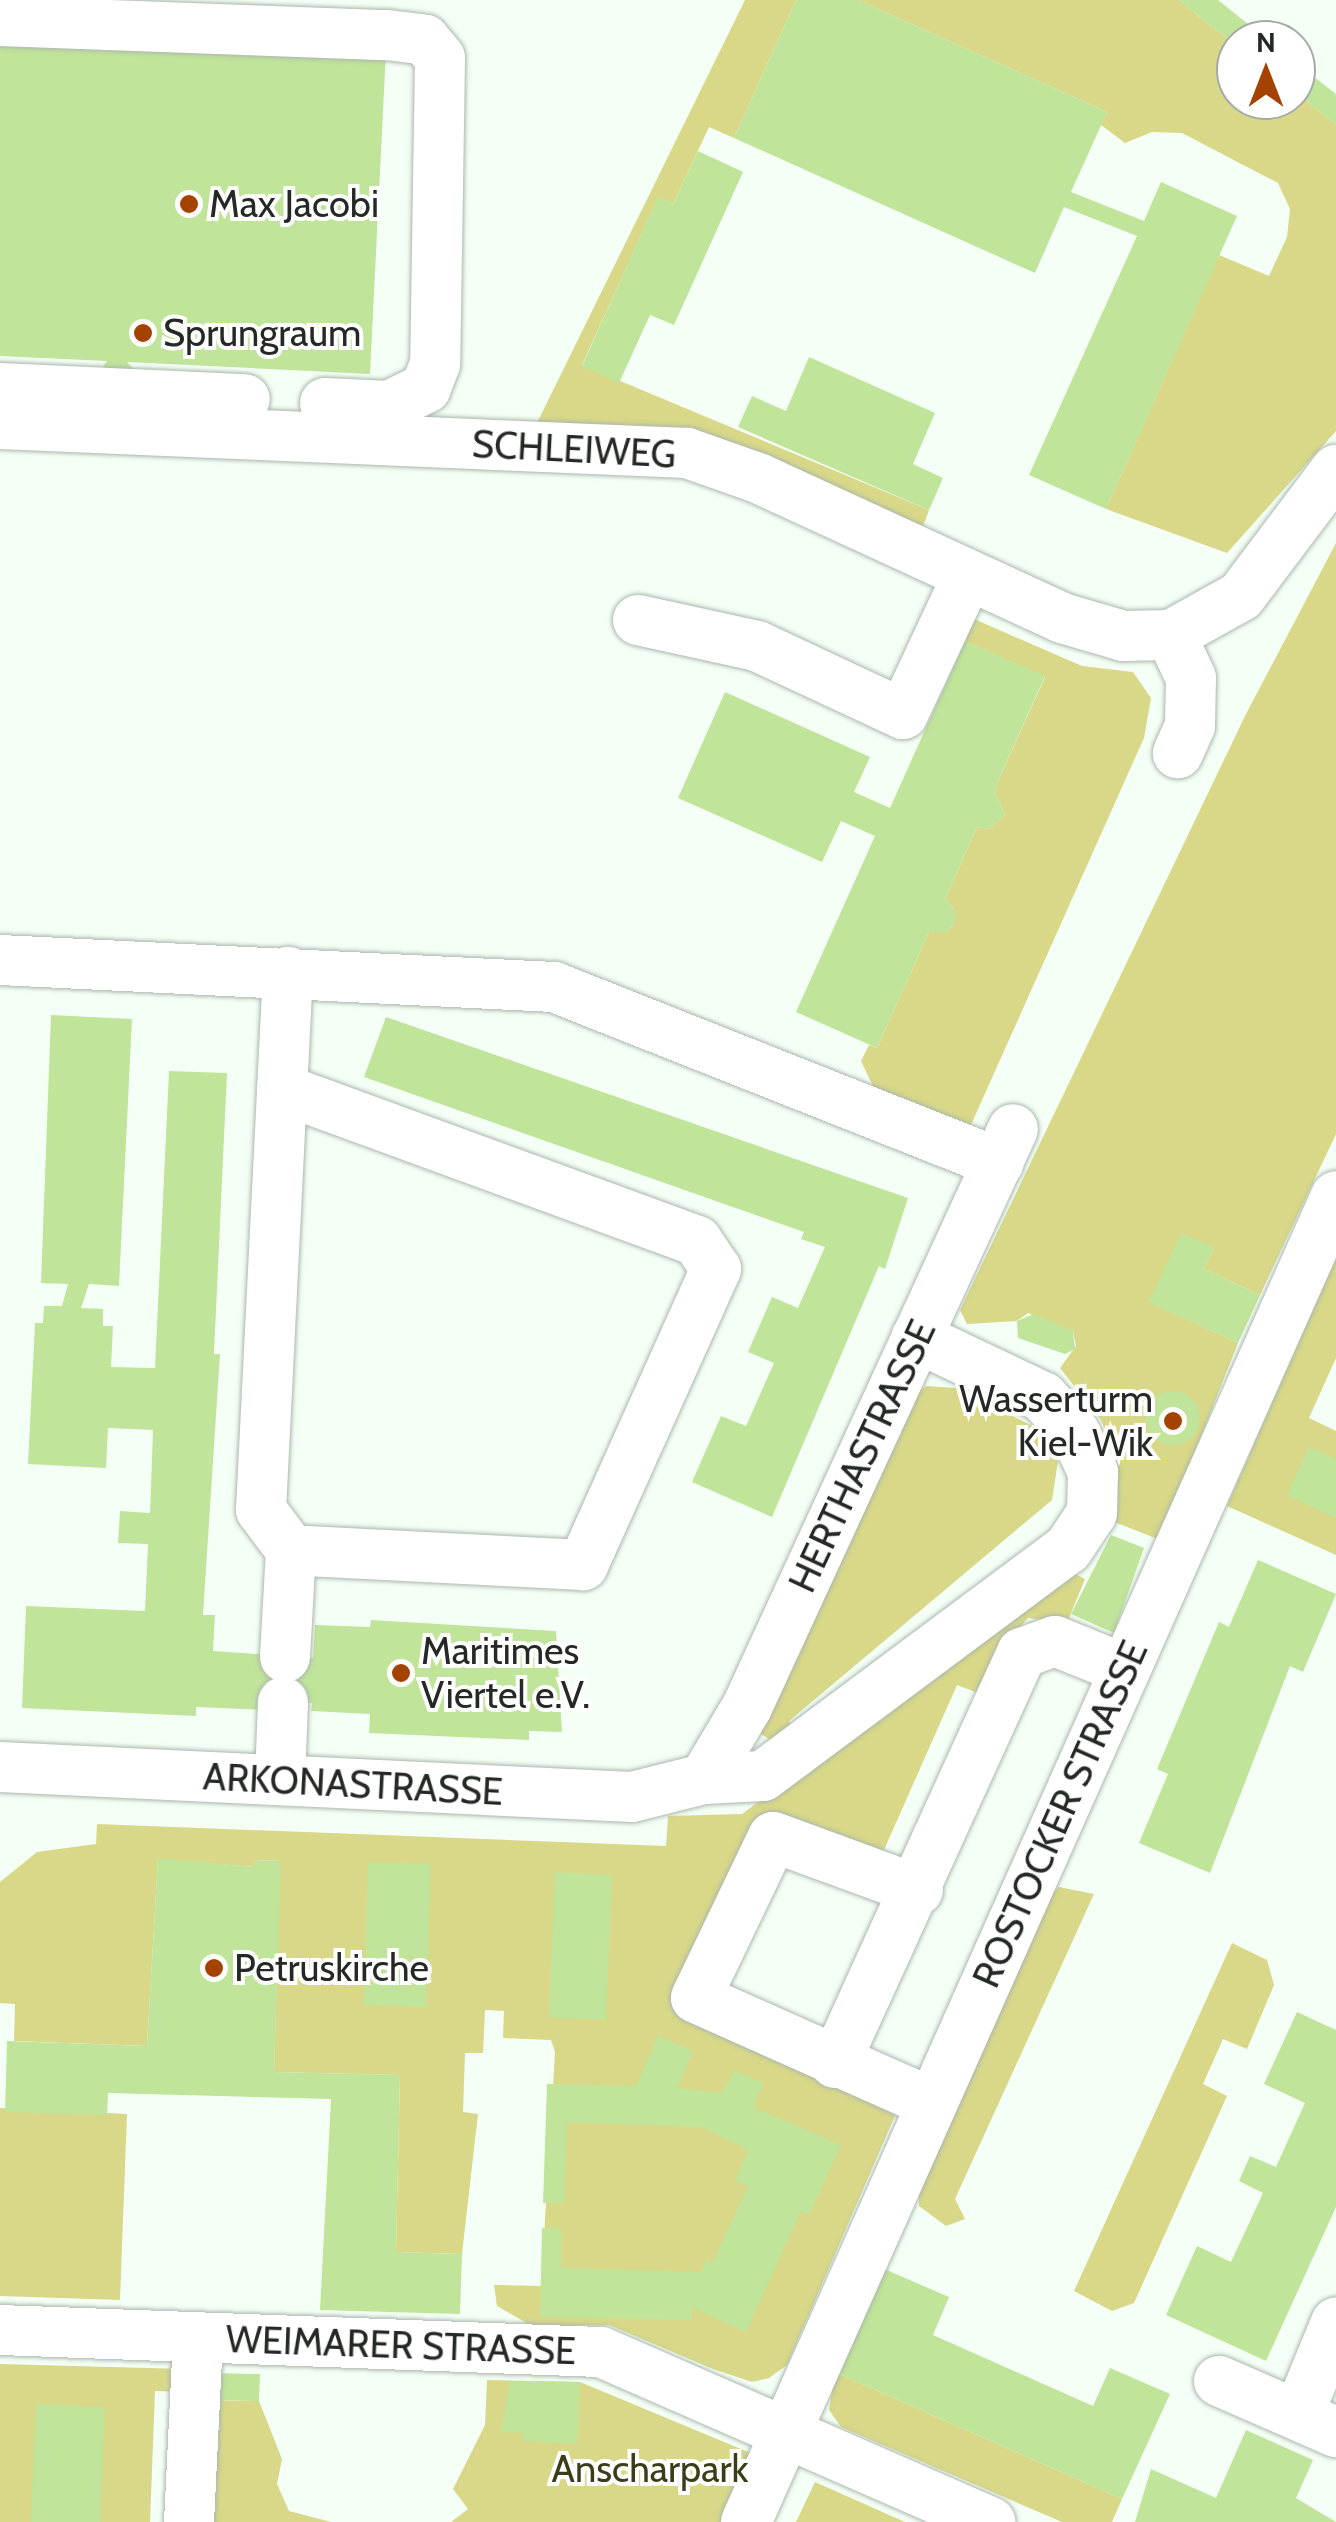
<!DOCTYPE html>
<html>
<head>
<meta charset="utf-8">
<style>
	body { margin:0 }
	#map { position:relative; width:1336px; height:2522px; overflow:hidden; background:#f4fff6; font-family:Cabin,sans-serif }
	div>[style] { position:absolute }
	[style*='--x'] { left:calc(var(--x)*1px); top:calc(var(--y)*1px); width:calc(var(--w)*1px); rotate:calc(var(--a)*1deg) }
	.green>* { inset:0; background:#d8d888 }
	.building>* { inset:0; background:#c0e499 }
	.round { border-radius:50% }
	.roads { filter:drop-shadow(0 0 2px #abb8ad) drop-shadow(0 0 2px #abb8ad) }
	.minor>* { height:50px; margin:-25px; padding:0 25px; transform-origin:25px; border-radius:25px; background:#fff }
	.dots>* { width:28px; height:28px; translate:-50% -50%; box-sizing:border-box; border:5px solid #fff; border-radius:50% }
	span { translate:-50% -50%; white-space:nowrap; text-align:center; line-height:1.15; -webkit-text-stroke:8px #fff; paint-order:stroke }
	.poi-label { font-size:38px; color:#242925 }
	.left { translate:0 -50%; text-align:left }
	.right { translate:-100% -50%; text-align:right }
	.street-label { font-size:38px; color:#242925 }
	.park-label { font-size:38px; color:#3c3c18 }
	.north { position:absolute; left:1216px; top:20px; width:100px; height:100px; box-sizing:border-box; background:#fff; border:2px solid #a7a9a8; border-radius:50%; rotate:0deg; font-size:28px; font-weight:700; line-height:40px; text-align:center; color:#242925 }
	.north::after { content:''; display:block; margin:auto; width:35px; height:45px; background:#a44300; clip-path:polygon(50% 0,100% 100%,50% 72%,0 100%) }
</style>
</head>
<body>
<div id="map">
	<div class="green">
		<i style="clip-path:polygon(745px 0,796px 0,734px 138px,709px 127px,673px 204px,658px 198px,582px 365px,929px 510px,923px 526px,706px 435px,535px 427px)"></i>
		<i style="clip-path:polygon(858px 0,1179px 0,1236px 46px,1236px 100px,1296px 100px,1296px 93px,1336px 125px,1336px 431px,1227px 553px,1106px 509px,1219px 255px,1269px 276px,1287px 237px,1290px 209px,1278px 183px,1182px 133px,1152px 132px,1125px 143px,1101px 125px,1107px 112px)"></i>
		<i style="clip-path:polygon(1336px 543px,1336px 1134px,1260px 1295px,1204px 1269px,1214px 1247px,1150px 1302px,1238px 1343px,1160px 1540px,1107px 1519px,1115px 1481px,1112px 1448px,1101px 1420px,1060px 1368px,1076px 1346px,1073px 1331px,1028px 1313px,1017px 1321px,967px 1324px,960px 1310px,1246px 714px)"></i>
		<i style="clip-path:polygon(974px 619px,1082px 666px,1133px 672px,1151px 698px,1144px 738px,966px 1136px,880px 1101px,861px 1061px,869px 1045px,877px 1048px,929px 932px,947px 932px,955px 922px,955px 910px,945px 899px,977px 827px,989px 829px,1005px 815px,994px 790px,1045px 677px,965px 641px)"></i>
		<i style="clip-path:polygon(1336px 1255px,1336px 1358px,1309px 1418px,1336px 1431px,1336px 1555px,1227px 1506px)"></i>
		<i style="clip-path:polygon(926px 1386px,956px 1388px,1043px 1431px,1058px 1461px,1052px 1500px,789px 1721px,800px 1740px,781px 1747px,755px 1730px,902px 1406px)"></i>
		<i style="clip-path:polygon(1068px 1570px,1085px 1579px,1067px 1623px,1028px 1618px,1009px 1640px,986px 1696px,957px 1685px,880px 1859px,769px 1817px,672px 2006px,897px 2111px,787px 2365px,769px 2378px,752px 2382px,713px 2369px,609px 2325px,532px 2326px,497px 2306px,494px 2285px,541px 2286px,555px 2052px,551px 2040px,503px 2038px,504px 2011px,485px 2010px,483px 2053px,465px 2053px,463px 2112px,478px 2114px,462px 2254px,396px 2252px,400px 2075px,274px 2072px,280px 1861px,255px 1860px,254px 1867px,158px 1859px,147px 2046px,14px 2041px,15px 2004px,0 2003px,0 1882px,37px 1852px,96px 1844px,97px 1824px,666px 1846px,668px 1816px,742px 1814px)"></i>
		<i style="clip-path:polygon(1059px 1887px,1094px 1894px,955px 2199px,965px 2219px,946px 2226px,919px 2206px,919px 2184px,1042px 1903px)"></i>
		<i style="clip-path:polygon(1232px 1943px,1267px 1960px,1274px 1985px,1247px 2049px,1223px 2039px,1203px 2084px,1227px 2096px,1134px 2303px,1112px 2311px,1074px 2291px)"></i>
		<i style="clip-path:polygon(0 2108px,127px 2114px,120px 2300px,0 2296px)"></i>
		<i style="clip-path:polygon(0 2364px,185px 2369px,184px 2392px,155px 2391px,150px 2522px,0 2522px)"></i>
		<i style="clip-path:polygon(835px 2372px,1122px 2499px,1112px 2522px,1062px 2522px,841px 2427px,829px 2410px)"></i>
		<i style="clip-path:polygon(487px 2380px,580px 2382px,753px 2454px,722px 2522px,451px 2522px,468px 2509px,453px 2489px,485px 2425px)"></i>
		<i style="clip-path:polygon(194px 2400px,259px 2401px,282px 2459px,277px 2484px,289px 2511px,331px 2522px,189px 2522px)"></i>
		<i style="clip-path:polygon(815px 2482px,905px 2522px,796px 2522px)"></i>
	</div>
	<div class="building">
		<i style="clip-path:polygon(796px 0,858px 0,1107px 112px,1071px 192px,1144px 221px,1161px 182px,1237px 216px,1106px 509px,1029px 475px,1137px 236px,1064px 207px,1035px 273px,734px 138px)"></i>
		<i style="clip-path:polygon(1179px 0,1218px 0,1268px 40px,1236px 40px,1236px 46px)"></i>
		<i style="clip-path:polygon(0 33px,386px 51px,370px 374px,127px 362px,136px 372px,102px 368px,107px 361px,0 356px)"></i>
		<i style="clip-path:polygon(1296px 63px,1336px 94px,1336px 125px,1296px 93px)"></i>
		<i style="clip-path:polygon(698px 151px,743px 172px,674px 325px,650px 315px,619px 383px,582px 366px,658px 197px,673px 204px)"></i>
		<i style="clip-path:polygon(809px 357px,935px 413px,913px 464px,943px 478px,929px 510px,738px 427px,752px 396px,786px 411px)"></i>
		<i style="clip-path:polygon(965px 641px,1045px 676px,994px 790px,1005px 815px,989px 829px,977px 827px,945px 899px,955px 910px,955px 922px,947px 932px,929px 932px,877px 1048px,796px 1012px,875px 836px,841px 821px,822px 862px,678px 798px,725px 692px,870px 757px,854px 792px,890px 808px)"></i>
		<i style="clip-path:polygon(51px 1015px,132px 1019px,119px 1286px,89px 1284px,81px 1308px,103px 1309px,103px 1326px,113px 1326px,111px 1367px,155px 1368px,169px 1071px,227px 1073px,214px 1354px,220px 1354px,203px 1615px,215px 1615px,213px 1651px,313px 1658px,315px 1625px,370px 1627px,371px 1620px,556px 1631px,562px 1732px,529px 1731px,529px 1740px,369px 1733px,370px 1714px,311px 1711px,312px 1703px,283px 1702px,265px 1710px,196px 1707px,196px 1716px,22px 1708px,26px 1606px,145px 1611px,148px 1544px,118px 1543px,120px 1511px,150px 1513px,153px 1430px,108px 1428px,106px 1468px,28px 1464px,35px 1323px,43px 1323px,44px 1306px,62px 1306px,68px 1284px,41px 1283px)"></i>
		<i style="clip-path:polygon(386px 1017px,908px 1198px,885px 1269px,879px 1266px,772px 1517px,692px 1482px,721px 1416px,746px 1426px,774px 1363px,748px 1352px,772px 1297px,798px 1308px,825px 1247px,801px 1239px,804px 1232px,364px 1077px)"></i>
		<i style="clip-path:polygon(1181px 1233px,1214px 1247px,1204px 1269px,1260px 1295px,1238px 1343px,1149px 1302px)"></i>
		<i style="clip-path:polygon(1034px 1314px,1073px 1331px,1075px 1349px,1065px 1354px,1018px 1338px,1017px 1321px)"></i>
		<i class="round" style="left:1146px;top:1391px;width:54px;height:54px"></i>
		<i style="clip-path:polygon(1309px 1447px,1336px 1459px,1336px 1518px,1287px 1495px)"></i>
		<i style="clip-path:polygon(1111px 1535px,1144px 1548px,1114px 1633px,1071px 1614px)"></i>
		<i style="clip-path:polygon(1258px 1560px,1336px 1594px,1303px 1672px,1290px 1666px,1210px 1873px,1139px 1843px,1168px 1774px,1157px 1769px,1219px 1622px,1229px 1627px)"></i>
		<i style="clip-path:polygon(158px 1858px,254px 1867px,254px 1860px,281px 1861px,274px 2072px,400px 2075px,396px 2252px,462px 2254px,460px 2314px,320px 2310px,331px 2099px,108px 2093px,107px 2115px,5px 2112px,7px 2041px,147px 2046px)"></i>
		<i style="clip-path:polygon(368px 1862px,431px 1864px,426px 2007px,364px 2005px)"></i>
		<i style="clip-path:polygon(555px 1872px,612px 1875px,606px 2020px,549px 2017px)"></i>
		<i style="clip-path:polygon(1297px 2012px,1336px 2030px,1336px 2207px,1266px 2361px,1166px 2315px,1197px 2246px,1231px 2262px,1263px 2193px,1239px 2181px,1250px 2156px,1276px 2167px,1305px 2103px,1264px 2084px)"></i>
		<i style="clip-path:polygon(658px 2036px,693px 2051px,677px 2088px,723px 2093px,734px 2070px,763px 2083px,753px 2107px,841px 2145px,809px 2215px,801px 2210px,746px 2332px,692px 2307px,692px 2320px,540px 2317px,542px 2228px,561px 2228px,561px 2268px,701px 2272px,707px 2259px,713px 2262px,748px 2186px,735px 2180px,749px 2150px,702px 2127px,567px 2122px,564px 2203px,543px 2203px,547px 2084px,636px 2086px)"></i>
		<i style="clip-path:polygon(882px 2268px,949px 2297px,933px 2335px,1093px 2406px,1110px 2368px,1170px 2394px,1122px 2499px,835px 2372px)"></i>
		<i style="clip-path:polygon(209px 2373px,260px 2374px,259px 2401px,208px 2400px)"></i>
		<i style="clip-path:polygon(510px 2381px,580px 2382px,577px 2444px,523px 2441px,523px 2433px,501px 2432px)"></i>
		<i style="clip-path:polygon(36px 2404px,105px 2407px,100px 2522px,31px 2522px)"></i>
		<i style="clip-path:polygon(1246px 2430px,1313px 2460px,1296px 2498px,1336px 2522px,1135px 2522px,1151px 2469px,1216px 2498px)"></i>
	</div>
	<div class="roads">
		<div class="minor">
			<i style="--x:0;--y:21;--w:387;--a:2.1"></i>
			<i style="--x:387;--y:35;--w:38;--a:7"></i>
			<i style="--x:425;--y:40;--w:23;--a:50"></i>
			<i style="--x:440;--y:58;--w:306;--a:90.9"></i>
			<i style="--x:435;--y:364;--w:26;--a:111"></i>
			<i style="--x:426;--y:388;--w:41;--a:154.1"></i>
			<i style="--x:389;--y:406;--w:64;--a:-177.3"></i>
			<i style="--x:0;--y:388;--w:245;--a:2.6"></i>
			<i style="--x:0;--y:424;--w:688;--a:2.42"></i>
			<i style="--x:687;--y:453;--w:75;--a:19.4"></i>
			<i style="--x:758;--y:478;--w:335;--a:24.7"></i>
			<i style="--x:1062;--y:618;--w:64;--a:16.4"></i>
			<i style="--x:1123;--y:636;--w:48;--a:-1.2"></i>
			<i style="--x:1171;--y:635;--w:80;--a:-29.1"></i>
			<i style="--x:1241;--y:596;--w:158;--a:-53"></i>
			<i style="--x:638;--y:620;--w:122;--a:12.3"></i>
			<i style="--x:757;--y:646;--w:161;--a:25"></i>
			<i style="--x:903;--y:714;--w:153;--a:-64.9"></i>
			<i style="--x:1171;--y:635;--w:47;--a:65.1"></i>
			<i style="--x:1191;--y:678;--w:48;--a:91.2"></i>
			<i style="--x:1190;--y:726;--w:30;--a:114"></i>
			<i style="--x:0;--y:960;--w:555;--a:2.79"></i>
			<i style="--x:554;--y:987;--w:478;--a:21.6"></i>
			<i style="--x:282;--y:1089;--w:442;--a:20.1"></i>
			<i style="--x:697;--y:1241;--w:34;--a:56"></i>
			<i style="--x:716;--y:1269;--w:325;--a:114.2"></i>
			<i style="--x:583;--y:1565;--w:292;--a:-177.1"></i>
			<i style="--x:285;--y:1657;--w:107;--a:-86.8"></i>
			<i style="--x:291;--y:1550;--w:50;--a:-126.9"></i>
			<i style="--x:261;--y:1510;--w:539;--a:-87.13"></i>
			<i style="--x:0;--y:1767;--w:633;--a:2.72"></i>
			<i style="--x:632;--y:1797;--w:74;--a:-14"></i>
			<i style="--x:704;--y:1779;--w:59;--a:-2.9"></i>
			<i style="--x:763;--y:1776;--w:380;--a:-36.7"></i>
			<i style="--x:1068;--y:1549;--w:43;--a:-56.3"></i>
			<i style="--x:1092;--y:1513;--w:41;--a:-88.6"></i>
			<i style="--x:1093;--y:1472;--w:43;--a:-114.8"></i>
			<i style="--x:1075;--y:1433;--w:48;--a:-131.6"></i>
			<i style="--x:1043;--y:1397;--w:140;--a:-154.7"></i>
			<i style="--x:704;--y:1779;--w:84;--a:-59.2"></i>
			<i style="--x:747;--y:1707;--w:636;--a:-65.29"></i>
			<i style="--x:280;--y:1780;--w:78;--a:-87.8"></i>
			<i style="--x:918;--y:1890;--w:154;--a:-159.9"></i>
			<i style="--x:773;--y:1837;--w:178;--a:115.6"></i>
			<i style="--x:696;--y:1998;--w:258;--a:24"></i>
			<i style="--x:835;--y:2063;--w:451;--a:-65.5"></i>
			<i style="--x:1022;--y:1653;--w:35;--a:-20"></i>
			<i style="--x:1055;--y:1641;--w:74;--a:22.1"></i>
			<i style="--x:0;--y:2330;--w:601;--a:2.1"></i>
			<i style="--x:601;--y:2352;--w:425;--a:23.6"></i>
			<i style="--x:1219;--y:2381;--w:128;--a:23.6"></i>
			<i style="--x:1298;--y:2415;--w:100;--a:-67.6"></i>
			<i style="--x:189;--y:2522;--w:184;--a:-87.2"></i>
			<i style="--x:746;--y:2522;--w:1451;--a:-66.01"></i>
		</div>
	</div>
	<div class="dots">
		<i style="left:189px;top:204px;background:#a44300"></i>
		<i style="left:143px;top:333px;background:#a44300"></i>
		<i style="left:1173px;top:1421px;background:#a44300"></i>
		<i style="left:401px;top:1673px;background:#a44300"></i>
		<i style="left:214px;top:1968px;background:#a44300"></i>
	</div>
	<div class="poi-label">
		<span class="left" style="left:209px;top:204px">Max Jacobi</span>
		<span class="left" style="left:163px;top:333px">Sprungraum</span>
		<span class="right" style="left:1153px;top:1421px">Wasserturm<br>Kiel-Wik</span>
		<span class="left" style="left:421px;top:1673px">Maritimes<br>Viertel e.V.</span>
		<span class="left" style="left:234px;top:1968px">Petruskirche</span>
	</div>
	<div class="street-label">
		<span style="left:574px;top:449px;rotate:3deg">SCHLEIWEG</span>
		<span style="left:862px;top:1456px;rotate:-65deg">HERTHASTRASSE</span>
		<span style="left:353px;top:1784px;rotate:3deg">ARKONASTRASSE</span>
		<span style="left:1060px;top:1814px;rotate:-66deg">ROSTOCKER STRASSE</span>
		<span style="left:401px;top:2345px;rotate:2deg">WEIMARER STRASSE</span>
	</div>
	<div class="park-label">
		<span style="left:650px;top:2469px">Anscharpark</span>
	</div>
	<div class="north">N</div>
</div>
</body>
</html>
